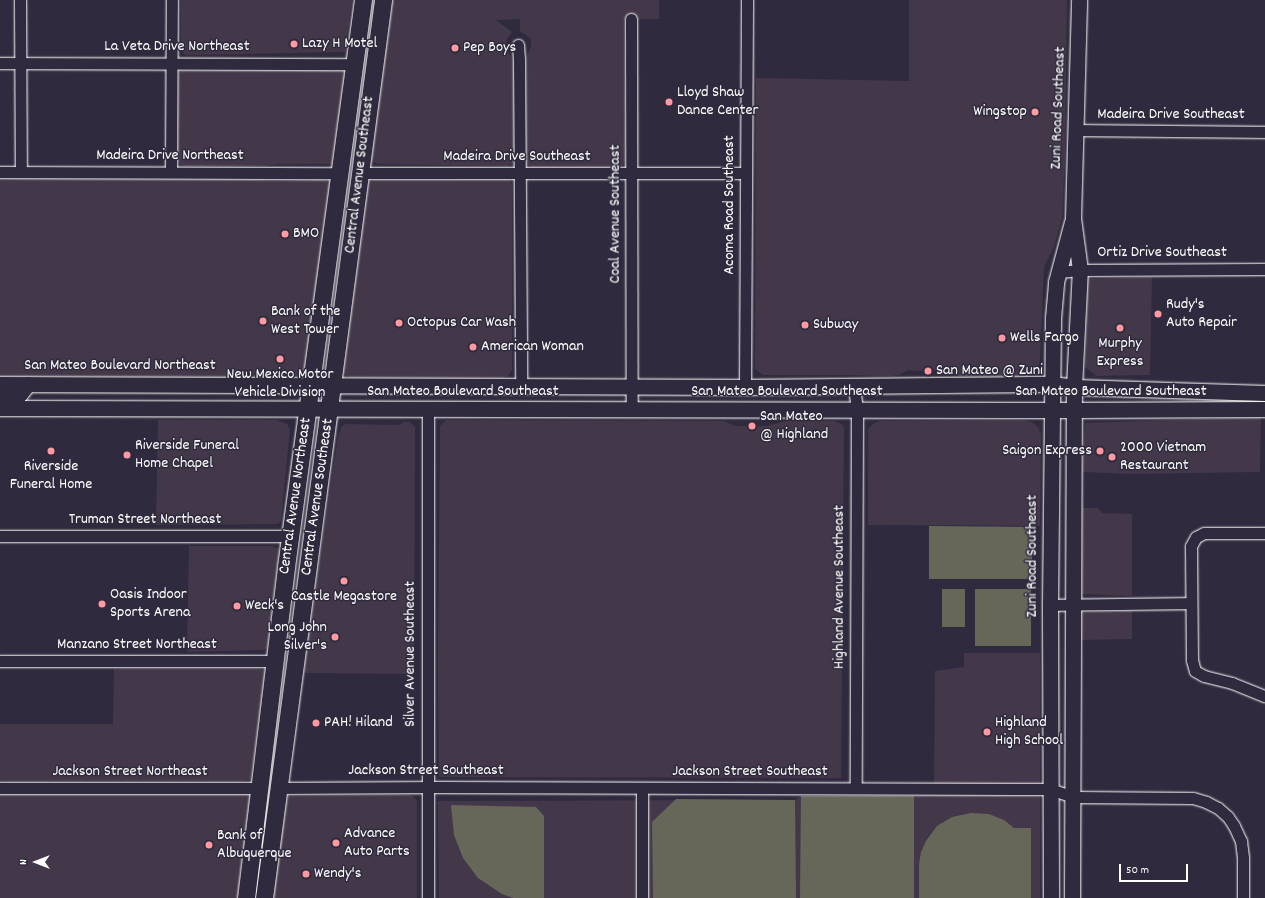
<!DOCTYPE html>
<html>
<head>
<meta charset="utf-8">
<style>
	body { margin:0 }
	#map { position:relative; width:1265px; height:898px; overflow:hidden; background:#2f2a3d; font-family:Dekko,sans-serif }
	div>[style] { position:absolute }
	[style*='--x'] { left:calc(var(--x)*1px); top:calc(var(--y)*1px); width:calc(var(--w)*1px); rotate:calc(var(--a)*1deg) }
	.built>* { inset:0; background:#433849 }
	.green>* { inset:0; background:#666759 }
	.roads { filter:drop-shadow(0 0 1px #fff) drop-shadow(0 0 1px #fff) }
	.street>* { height:11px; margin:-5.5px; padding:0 5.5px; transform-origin:5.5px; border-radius:5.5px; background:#2f2a3d }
	.secondary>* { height:15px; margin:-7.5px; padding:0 7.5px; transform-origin:7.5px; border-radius:7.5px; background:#2f2a3d }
	.primary>* { height:17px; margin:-8.5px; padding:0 8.5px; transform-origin:8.5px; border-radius:8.5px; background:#2f2a3d }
	.dots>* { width:11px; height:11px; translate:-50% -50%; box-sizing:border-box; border:2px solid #2f2a3d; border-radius:50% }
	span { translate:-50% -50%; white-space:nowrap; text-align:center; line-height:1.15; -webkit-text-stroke:3px #2f2a3d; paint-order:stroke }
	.poi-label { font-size:16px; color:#fff }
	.left { translate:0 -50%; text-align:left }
	.right { translate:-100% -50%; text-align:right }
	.street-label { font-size:16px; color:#fff }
	.north { position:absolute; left:16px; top:842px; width:40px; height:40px; -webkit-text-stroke:3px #2f2a3d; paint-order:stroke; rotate:270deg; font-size:11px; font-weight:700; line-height:16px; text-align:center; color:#fff }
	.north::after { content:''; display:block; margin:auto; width:14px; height:18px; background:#fff; clip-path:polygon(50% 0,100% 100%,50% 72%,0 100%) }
	.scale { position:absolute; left:1119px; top:864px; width:69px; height:18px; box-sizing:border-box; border:2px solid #fff; border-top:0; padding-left:5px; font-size:12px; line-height:14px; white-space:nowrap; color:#fff; -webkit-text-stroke:3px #2f2a3d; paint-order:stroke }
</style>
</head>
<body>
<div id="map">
	<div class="built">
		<i style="clip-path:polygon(181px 0,352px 0,345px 52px,185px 55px,181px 50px)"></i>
		<i style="clip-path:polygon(390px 0,659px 0,659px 19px,624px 20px,625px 161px,623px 165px,618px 167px,531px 167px,528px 165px,526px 162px,526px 58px,531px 46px,531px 40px,525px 34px,520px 32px,520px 19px,496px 20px,512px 32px,507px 38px,506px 48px,514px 62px,514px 160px,512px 165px,506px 166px,378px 164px,371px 161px,370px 154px)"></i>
		<i style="clip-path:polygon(909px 0,1067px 0,1065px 155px,1062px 218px,1054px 247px,1044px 267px,1040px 361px,1038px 367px,1035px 372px,1029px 376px,959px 376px,947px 370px,912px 371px,910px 369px,899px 375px,889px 376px,846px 375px,763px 375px,755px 369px,756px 78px,909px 81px)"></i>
		<i style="clip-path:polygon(188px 69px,341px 70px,344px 71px,345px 74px,332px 164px,278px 164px,265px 166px,184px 166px,180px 165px,178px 159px,178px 74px,181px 70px)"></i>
		<i style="clip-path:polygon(0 179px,264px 179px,265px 181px,325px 180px,330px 183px,305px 371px,299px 377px,290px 378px,0 376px)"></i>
		<i style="clip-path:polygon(461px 179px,506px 179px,510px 180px,512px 185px,512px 370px,508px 376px,502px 378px,353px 378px,347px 376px,343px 372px,342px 367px,365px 186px,368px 182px,373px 180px,456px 180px)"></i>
		<i style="clip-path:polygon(1152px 277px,1150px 375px,1096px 376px,1085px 367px,1086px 279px)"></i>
		<i style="clip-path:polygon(1261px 417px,1260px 472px,1132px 474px,1082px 472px,1085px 423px)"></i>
		<i style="clip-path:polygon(158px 420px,277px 420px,287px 424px,290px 429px,281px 521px,278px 524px,156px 525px)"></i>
		<i style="clip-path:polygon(446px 420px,723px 421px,736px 426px,767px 426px,786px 421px,834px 421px,842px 424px,844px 428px,841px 778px,439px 777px,438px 664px,440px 426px)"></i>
		<i style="clip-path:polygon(1024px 420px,1032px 422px,1038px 427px,1041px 434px,1040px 526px,868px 525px,868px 429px,874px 423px,880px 421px)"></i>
		<i style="clip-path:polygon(404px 422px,410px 422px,415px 427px,414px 674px,304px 673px,305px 655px,338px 437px,342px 426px,346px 424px,398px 425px)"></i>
		<i style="clip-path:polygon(1082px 508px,1098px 508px,1102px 513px,1132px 514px,1132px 596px,1081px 594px)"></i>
		<i style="clip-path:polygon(189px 546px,272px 546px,279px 549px,267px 648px,264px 650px,187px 652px)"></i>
		<i style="clip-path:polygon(1132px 610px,1132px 639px,1081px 640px,1081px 613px)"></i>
		<i style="clip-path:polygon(964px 653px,1040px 653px,1040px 898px,439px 898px,438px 801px,795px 800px,801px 796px,914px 796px,934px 793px,935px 671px,964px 667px)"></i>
		<i style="clip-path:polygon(114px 669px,261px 669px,265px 671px,251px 779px,245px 781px,0 781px,0 724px,113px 724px)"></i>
		<i style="clip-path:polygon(0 793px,245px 793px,250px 797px,237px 898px,0 898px)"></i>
		<i style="clip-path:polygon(409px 795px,413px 796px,417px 801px,417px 898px,271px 898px,285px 796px)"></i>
	</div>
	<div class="green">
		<i style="clip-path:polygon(929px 526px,1032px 527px,1032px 579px,929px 579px)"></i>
		<i style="clip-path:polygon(942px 589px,965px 589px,965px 627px,942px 627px)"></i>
		<i style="clip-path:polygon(975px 589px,1031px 589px,1031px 646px,975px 646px)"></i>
		<i style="clip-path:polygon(801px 796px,914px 796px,914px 898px,800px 898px)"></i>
		<i style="clip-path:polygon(676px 799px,795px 800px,796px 898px,653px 898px,652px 822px)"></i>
		<i style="clip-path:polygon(451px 805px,536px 807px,544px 816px,544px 898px,513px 898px,502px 894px,478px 878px,463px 858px,454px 835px)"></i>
		<i style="clip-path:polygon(971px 813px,989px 814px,1004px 820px,1014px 828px,1031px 828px,1031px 898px,919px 898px,919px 864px,921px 852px,926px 841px,937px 826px,952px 817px)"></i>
	</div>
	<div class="roads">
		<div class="street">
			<i style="--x:20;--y:0;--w:172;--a:89.7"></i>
			<i style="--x:631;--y:19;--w:391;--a:89.9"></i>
			<i style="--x:518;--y:45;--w:15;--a:86"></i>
			<i style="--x:519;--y:60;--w:326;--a:89.6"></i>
			<i style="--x:0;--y:63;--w:355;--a:0.2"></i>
			<i style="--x:1077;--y:130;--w:188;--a:0.6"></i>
			<i style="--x:0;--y:172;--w:340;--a:0.2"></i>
			<i style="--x:171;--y:172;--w:172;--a:-89.7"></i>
			<i style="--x:360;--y:173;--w:385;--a:0"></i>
			<i style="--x:1058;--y:272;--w:22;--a:-5"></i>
			<i style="--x:1080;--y:270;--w:185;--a:-0.3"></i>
			<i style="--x:854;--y:386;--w:24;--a:83"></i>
			<i style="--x:857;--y:410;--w:378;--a:90.2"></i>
			<i style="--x:745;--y:387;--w:387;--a:-89.7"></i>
			<i style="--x:428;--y:410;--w:488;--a:90"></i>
			<i style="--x:1265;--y:533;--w:61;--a:180"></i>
			<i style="--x:1204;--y:533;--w:9;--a:153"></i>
			<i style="--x:1196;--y:537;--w:10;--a:119"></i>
			<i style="--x:1191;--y:546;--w:114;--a:89.5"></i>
			<i style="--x:1192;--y:660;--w:11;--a:75"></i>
			<i style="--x:1195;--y:671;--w:10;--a:29"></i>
			<i style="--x:1204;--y:676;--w:29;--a:14"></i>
			<i style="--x:1232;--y:683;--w:35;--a:22"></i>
			<i style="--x:0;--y:536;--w:291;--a:0"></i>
			<i style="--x:1050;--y:605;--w:141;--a:-0.8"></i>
			<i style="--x:0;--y:661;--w:275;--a:0"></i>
			<i style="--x:0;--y:788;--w:259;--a:0"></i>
			<i style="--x:278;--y:788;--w:161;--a:-0.4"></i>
			<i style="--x:439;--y:787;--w:600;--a:0.19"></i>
			<i style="--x:1039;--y:789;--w:11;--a:0"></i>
			<i style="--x:1050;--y:789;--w:24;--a:19"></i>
			<i style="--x:1073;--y:797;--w:120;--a:0.5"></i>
			<i style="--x:1193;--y:798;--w:14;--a:17"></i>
			<i style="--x:1206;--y:802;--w:13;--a:27"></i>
			<i style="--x:1218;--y:808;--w:13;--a:42"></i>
			<i style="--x:1228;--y:817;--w:11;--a:56"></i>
			<i style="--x:1234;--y:826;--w:17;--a:65"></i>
			<i style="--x:1241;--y:841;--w:17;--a:83"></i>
			<i style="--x:1243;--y:858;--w:40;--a:90"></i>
			<i style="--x:642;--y:788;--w:110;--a:90"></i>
		</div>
		<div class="secondary">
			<i style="--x:0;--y:384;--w:745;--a:0.23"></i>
			<i style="--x:745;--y:387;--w:306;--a:-0.6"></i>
			<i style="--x:1051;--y:384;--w:23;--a:7"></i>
			<i style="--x:1074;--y:387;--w:191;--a:1.8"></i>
			<i style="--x:0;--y:396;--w:20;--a:-6"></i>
			<i style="--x:20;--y:394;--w:13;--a:-51"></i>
			<i style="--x:0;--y:408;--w:1074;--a:0.11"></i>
			<i style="--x:1074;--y:410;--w:191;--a:-0.3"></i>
			<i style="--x:1051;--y:898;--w:293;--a:-90.2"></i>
			<i style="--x:1050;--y:605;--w:287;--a:-89.4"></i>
			<i style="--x:1053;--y:318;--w:36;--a:-85"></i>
			<i style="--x:1056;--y:282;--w:62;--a:-75.1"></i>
			<i style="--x:1072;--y:898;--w:511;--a:-89.78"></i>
			<i style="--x:1074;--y:387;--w:117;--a:-87.1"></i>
			<i style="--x:1080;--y:270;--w:52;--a:-97.7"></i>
			<i style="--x:1073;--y:218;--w:218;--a:-88.4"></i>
		</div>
		<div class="primary">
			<i style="--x:246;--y:898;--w:333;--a:-83.1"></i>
			<i style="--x:286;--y:567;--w:572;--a:-82.27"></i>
			<i style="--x:264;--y:898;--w:906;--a:-82.45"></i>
		</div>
	</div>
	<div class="dots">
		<i style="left:294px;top:44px;background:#ff9aa2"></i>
		<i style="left:455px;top:48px;background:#ff9aa2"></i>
		<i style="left:669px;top:102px;background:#ff9aa2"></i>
		<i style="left:1035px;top:112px;background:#ff9aa2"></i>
		<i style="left:285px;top:234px;background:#ff9aa2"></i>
		<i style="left:1158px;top:314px;background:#ff9aa2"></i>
		<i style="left:263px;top:321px;background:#ff9aa2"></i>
		<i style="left:399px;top:323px;background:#ff9aa2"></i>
		<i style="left:805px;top:325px;background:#ff9aa2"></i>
		<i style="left:1120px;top:328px;background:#ff9aa2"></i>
		<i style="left:1002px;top:338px;background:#ff9aa2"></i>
		<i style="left:473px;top:347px;background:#ff9aa2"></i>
		<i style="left:280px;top:359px;background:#ff9aa2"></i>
		<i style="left:928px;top:371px;background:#ff9aa2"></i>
		<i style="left:752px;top:426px;background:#ff9aa2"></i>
		<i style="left:51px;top:451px;background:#ff9aa2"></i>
		<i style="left:1100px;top:451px;background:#ff9aa2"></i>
		<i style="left:127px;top:455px;background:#ff9aa2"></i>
		<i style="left:1112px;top:457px;background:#ff9aa2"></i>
		<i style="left:344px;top:581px;background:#ff9aa2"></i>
		<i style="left:102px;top:604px;background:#ff9aa2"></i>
		<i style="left:237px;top:606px;background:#ff9aa2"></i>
		<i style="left:335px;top:637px;background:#ff9aa2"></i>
		<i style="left:316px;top:723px;background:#ff9aa2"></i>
		<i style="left:987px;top:732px;background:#ff9aa2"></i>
		<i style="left:336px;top:843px;background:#ff9aa2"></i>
		<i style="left:209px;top:845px;background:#ff9aa2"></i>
		<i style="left:306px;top:874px;background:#ff9aa2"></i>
	</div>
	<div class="poi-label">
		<span class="left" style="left:302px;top:44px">Lazy H Motel</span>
		<span class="left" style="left:463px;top:48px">Pep Boys</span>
		<span class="left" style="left:677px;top:102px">Lloyd Shaw<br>Dance Center</span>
		<span class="right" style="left:1027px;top:112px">Wingstop</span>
		<span class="left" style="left:293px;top:234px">BMO</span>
		<span class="left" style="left:1166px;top:314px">Rudy's<br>Auto Repair</span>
		<span class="left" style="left:271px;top:321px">Bank of the<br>West Tower</span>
		<span class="left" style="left:407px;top:323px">Octopus Car Wash</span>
		<span class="left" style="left:813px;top:325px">Subway</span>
		<span class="left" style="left:1010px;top:338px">Wells Fargo</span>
		<span style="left:1120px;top:353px">Murphy<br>Express</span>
		<span class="left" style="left:481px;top:347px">American Woman</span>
		<span class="left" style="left:936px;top:371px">San Mateo @ Zuni</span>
		<span style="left:280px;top:384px">New Mexico Motor<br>Vehicle Division</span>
		<span class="left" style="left:760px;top:426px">San Mateo<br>@ Highland</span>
		<span class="left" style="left:135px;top:455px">Riverside Funeral<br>Home Chapel</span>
		<span class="left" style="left:1120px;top:457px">2000 Vietnam<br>Restaurant</span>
		<span class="right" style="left:1092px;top:451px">Saigon Express</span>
		<span style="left:51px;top:476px">Riverside<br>Funeral Home</span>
		<span class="left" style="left:110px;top:604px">Oasis Indoor<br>Sports Arena</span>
		<span style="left:344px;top:597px">Castle Megastore</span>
		<span class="left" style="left:245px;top:606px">Weck's</span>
		<span class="right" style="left:327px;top:637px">Long John<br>Silver's</span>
		<span class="left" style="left:324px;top:723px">PAH! Hiland</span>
		<span class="left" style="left:995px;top:732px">Highland<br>High School</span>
		<span class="left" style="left:344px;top:843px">Advance<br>Auto Parts</span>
		<span class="left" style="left:217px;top:845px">Bank of<br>Albuquerque</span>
		<span class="left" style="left:314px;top:874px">Wendy's</span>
	</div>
	<div class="street-label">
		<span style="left:177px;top:47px">La Veta Drive Northeast</span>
		<span style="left:1059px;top:108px;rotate:-88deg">Zuni Road Southeast</span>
		<span style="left:1171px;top:115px">Madeira Drive Southeast</span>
		<span style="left:170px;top:156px">Madeira Drive Northeast</span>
		<span style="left:517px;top:157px">Madeira Drive Southeast</span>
		<span style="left:360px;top:175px;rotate:-83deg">Central Avenue Southeast</span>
		<span style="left:730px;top:205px;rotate:-90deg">Acoma Road Southeast</span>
		<span style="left:616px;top:214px;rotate:-90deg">Coal Avenue Southeast</span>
		<span style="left:1162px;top:253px">Ortiz Drive Southeast</span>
		<span style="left:120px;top:366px">San Mateo Boulevard Northeast</span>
		<span style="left:463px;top:392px">San Mateo Boulevard Southeast</span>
		<span style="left:787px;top:392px">San Mateo Boulevard Southeast</span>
		<span style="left:1111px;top:392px">San Mateo Boulevard Southeast</span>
		<span style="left:296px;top:496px;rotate:-82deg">Central Avenue Northeast</span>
		<span style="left:318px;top:497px;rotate:-82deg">Central Avenue Southeast</span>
		<span style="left:145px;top:520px">Truman Street Northeast</span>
		<span style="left:1033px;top:556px;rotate:-90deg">Zuni Road Southeast</span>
		<span style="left:840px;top:587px;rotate:-90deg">Highland Avenue Southeast</span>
		<span style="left:137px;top:645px">Manzano Street Northeast</span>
		<span style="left:411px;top:654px;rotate:-90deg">Silver Avenue Southeast</span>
		<span style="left:426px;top:771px">Jackson Street Southeast</span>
		<span style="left:130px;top:772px">Jackson Street Northeast</span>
		<span style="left:750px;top:772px">Jackson Street Southeast</span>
	</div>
	<div class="north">N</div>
	<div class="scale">50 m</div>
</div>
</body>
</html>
